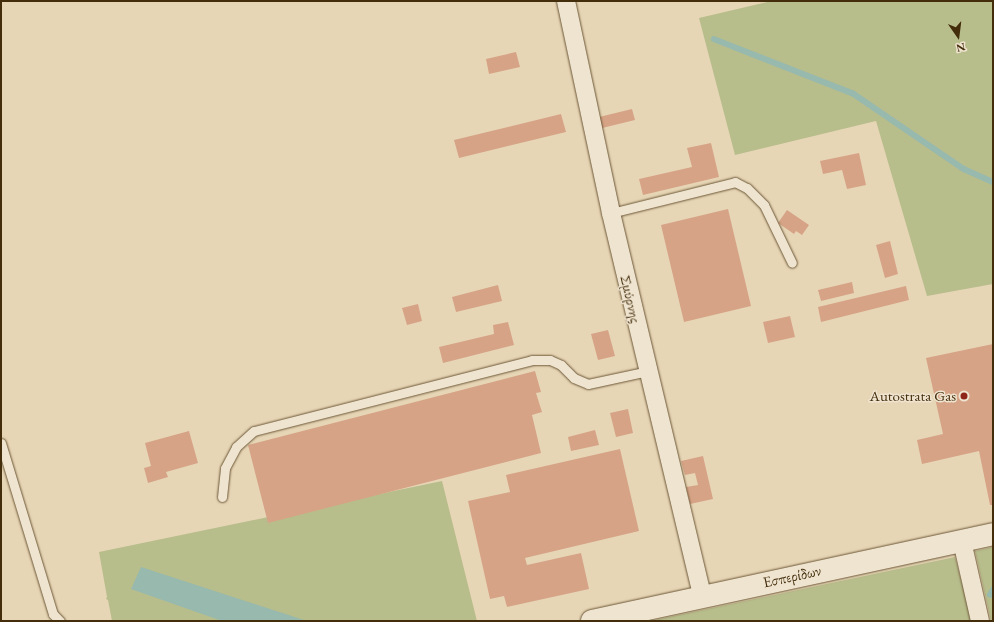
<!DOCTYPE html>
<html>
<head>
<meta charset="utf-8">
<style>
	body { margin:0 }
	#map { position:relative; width:994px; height:622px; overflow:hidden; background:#e7d6b6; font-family:"EB Garamond",serif }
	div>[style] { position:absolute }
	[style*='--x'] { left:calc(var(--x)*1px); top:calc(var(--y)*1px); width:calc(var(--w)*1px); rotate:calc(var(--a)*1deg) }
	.green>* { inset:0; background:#b8bd8c }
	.water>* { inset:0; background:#97b9ae }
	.stream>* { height:5.5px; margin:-2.75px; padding:0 2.75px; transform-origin:2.75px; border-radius:2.75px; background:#97b9ae }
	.building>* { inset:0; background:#d6a386 }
	.roads { filter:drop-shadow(0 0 1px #6c5736) drop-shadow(0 0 1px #6c5736) }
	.lane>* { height:9px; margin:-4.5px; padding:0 4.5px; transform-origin:4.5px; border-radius:4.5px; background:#efe4d0 }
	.street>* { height:18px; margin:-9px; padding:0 9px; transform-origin:9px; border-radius:9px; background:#efe4d0 }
	.secondary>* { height:22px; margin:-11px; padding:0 11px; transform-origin:11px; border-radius:11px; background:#efe4d0 }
	.dots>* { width:11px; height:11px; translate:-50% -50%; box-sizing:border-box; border:2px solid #efe4d0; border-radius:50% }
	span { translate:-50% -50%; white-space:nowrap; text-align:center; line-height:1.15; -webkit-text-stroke:3px #efe4d0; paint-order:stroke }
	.street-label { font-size:15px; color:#432d0b }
	.poi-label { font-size:15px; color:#432d0b }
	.right { translate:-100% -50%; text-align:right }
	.frame { position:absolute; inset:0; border:2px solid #432d0b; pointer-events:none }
	.north { position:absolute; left:938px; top:16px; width:40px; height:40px; -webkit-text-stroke:3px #efe4d0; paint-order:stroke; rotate:166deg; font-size:11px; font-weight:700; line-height:16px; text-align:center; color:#432d0b }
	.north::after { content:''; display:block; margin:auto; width:14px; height:18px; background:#432d0b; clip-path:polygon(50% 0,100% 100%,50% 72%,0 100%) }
</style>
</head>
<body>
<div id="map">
	<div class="green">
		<i style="clip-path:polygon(772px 1px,993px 1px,993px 284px,927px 296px,876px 121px,735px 155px,699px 18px)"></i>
		<i style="clip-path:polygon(442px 481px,477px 621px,112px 621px,108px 600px,106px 599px,107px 597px,99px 552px)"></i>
		<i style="clip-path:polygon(993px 547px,993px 621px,991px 621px,975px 551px)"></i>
		<i style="clip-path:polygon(955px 557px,972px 621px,650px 621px)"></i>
	</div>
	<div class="water">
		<i style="clip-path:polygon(141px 567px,307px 621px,222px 621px,131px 589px)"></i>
	</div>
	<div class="stream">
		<i style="--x:714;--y:39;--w:150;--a:21.4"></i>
		<i style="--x:854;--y:94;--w:133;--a:34.3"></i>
		<i style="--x:964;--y:169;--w:32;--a:24"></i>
		<i style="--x:990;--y:595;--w:6;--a:-59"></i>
	</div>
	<div class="building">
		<i style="clip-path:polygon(516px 52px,520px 67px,489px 74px,486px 59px)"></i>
		<i style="clip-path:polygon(632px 109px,635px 120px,598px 129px,595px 118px)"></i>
		<i style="clip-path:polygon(561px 114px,566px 132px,459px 158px,454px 140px)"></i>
		<i style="clip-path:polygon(711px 143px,719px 177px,643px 195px,639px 179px,692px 167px,687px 148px)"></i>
		<i style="clip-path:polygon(859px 153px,866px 185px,847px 189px,842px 170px,823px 174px,820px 161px)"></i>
		<i style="clip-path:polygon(728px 209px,751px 306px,684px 322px,661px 225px)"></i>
		<i style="clip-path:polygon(787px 210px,809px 225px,802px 235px,796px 231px,794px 234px,778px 223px)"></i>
		<i style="clip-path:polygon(890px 241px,898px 274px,885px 278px,876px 245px)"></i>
		<i style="clip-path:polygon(852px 282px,854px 293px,821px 301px,818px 290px)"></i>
		<i style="clip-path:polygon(498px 285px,502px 301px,456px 312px,452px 297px)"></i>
		<i style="clip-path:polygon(906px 286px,909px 300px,821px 322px,818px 307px)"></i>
		<i style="clip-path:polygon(418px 304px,422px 321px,407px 325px,402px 308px)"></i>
		<i style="clip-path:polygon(790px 316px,795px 337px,768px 343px,763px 322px)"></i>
		<i style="clip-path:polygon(508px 322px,514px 345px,443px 363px,439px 347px,494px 334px,493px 325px)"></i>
		<i style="clip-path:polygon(608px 330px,615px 356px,598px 360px,591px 334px)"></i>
		<i style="clip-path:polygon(993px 344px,993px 505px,990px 505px,979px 451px,922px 464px,917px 440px,943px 434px,926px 358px)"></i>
		<i style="clip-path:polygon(535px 371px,541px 392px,536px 393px,542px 412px,532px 415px,541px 453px,268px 523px,248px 445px)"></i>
		<i style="clip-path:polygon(628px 409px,633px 433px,616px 437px,610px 413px)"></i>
		<i style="clip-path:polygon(595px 430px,599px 445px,571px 451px,568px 437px)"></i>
		<i style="clip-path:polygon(189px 431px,198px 463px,166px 472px,168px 477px,148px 483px,144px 468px,151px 466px,145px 443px)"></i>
		<i style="clip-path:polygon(620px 449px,639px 531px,525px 558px,527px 565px,581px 553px,589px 589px,507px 607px,504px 596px,490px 599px,468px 501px,510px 492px,506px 475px)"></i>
		<i style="clip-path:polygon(703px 456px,713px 499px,690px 504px,686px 487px,698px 485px,695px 473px,685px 475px,681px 461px)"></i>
	</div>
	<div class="roads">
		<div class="lane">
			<i style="--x:611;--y:213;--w:128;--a:-14"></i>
			<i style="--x:735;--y:182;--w:13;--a:27"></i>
			<i style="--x:747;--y:188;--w:24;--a:45"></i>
			<i style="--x:764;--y:205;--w:64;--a:64.2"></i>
			<i style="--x:1;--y:443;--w:179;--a:73.1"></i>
			<i style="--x:53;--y:614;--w:10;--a:45"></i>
			<i style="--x:222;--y:497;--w:29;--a:-84"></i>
			<i style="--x:225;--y:468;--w:24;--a:-62"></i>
			<i style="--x:236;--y:447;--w:24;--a:-42"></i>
			<i style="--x:254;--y:431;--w:287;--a:-14.3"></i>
			<i style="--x:532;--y:360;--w:18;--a:0"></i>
			<i style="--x:550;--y:360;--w:12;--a:24"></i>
			<i style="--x:561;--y:365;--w:18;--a:45"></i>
			<i style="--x:574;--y:378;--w:15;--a:23"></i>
			<i style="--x:588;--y:384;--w:61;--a:-12.2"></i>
		</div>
		<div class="street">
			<i style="--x:566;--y:1;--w:217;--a:78"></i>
			<i style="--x:611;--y:213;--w:394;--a:76.6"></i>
			<i style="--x:962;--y:541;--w:82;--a:77.3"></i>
		</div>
		<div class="secondary">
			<i style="--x:592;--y:621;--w:410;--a:-12.2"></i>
		</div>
	</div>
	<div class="dots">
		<i style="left:964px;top:396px;background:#8f2418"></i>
	</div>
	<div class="street-label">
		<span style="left:631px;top:299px;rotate:77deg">Σμύρνης</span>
		<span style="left:792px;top:576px;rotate:-12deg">Εσπερίδων</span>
	</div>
	<div class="poi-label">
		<span class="right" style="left:956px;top:396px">Autostrata Gas</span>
	</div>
	<div class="frame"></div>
	<div class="north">N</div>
</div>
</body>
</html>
